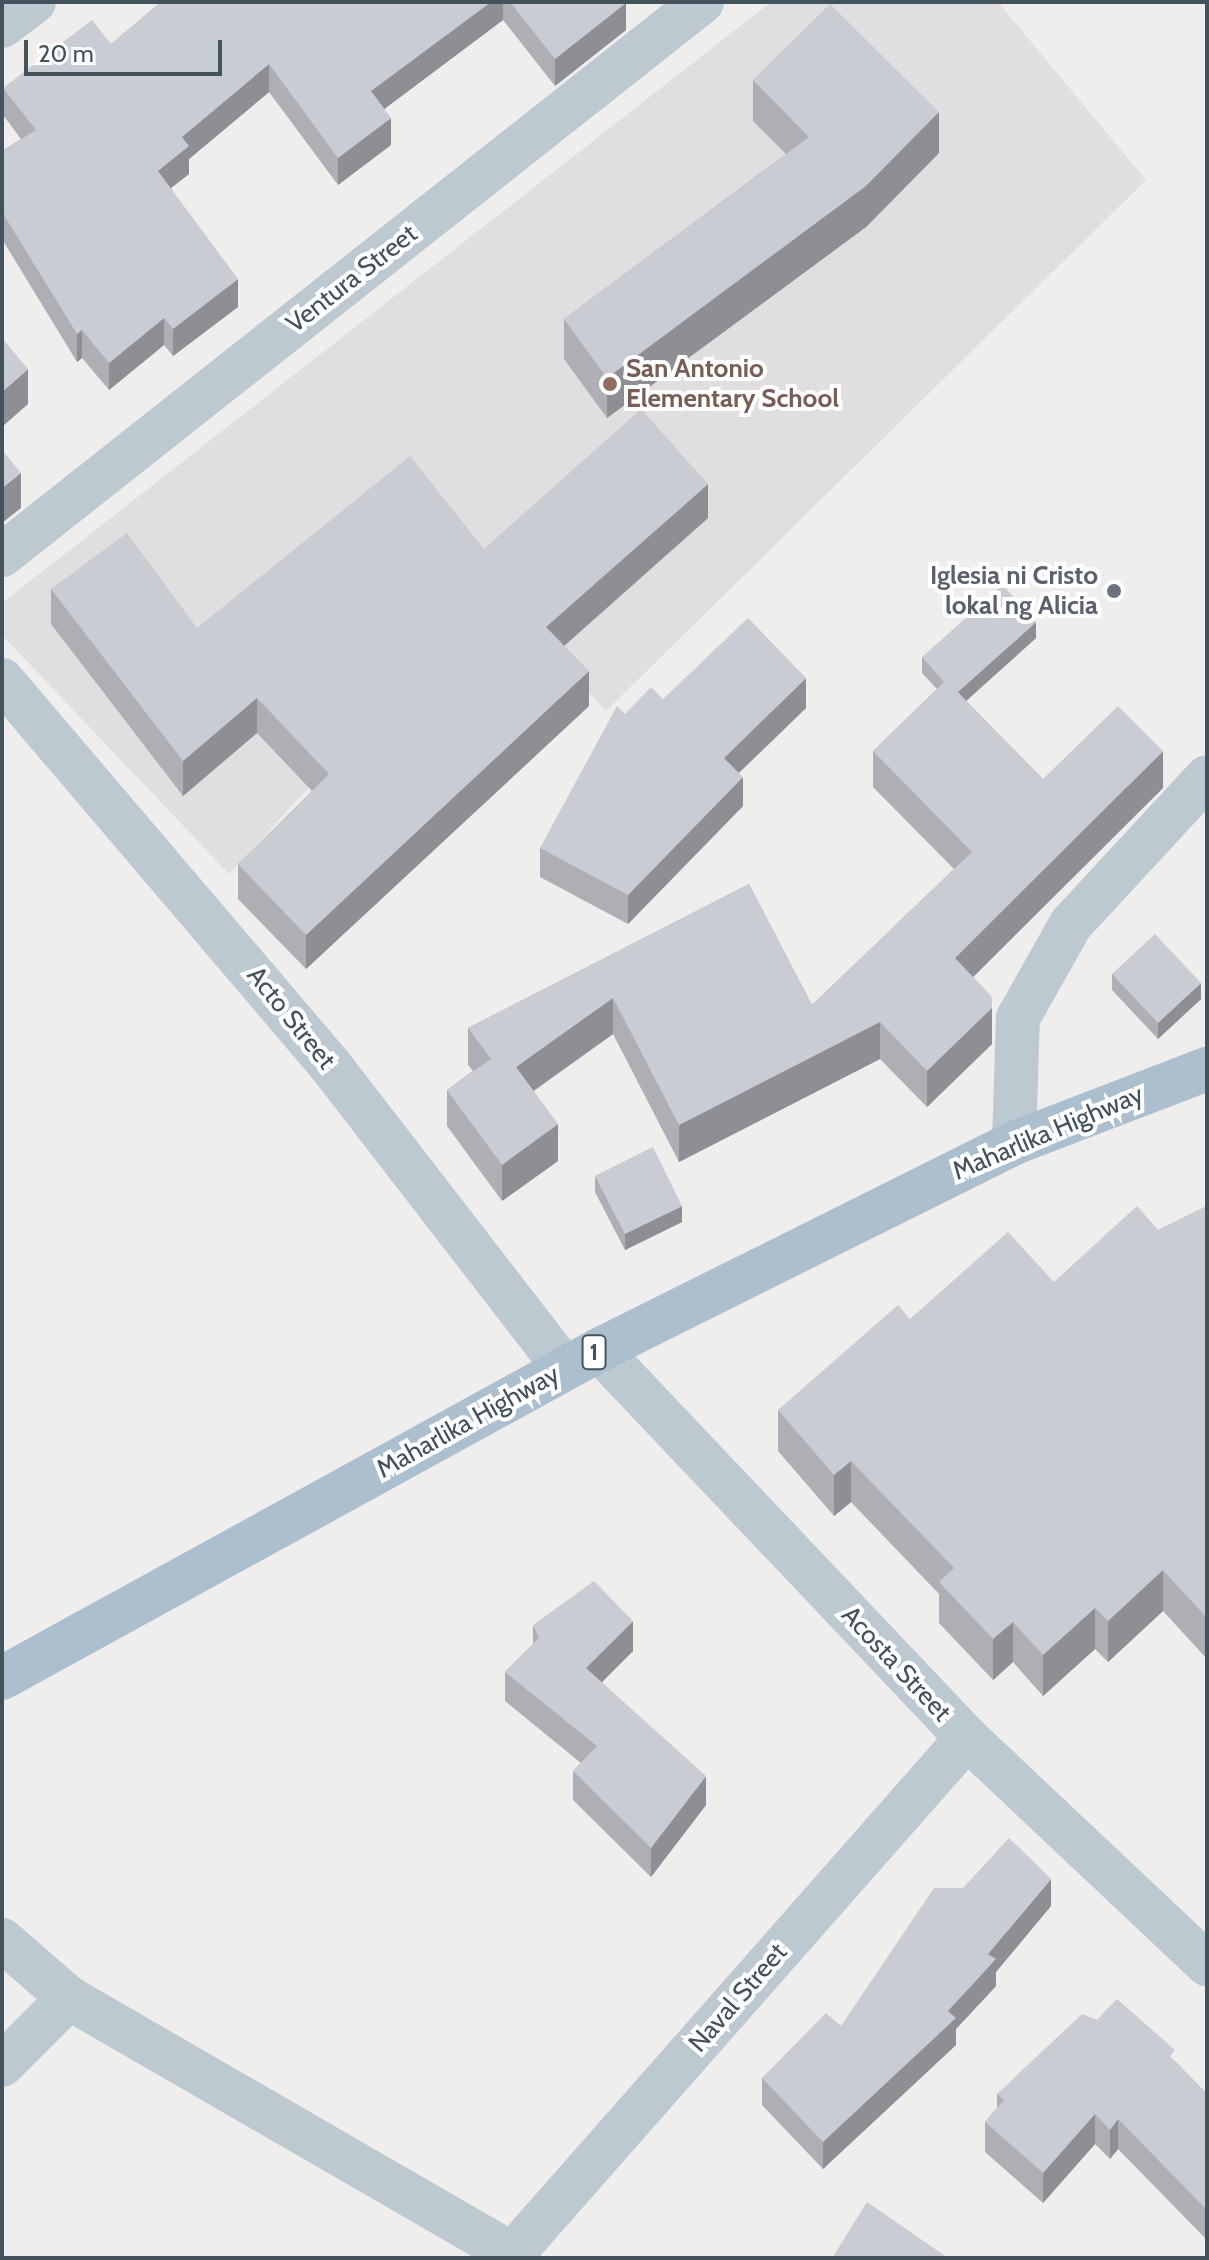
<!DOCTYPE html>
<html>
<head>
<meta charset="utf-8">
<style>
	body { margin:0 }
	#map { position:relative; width:1209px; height:2260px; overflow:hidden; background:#f0eded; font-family:Cabin,sans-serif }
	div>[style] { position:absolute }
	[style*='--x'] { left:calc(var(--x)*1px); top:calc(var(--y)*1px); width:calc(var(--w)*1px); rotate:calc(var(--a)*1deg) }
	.education>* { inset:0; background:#e1dedf }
	.minor>* { height:44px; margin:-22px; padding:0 22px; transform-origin:22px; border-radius:22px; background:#bdc9d1 }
	.major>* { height:44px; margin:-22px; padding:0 22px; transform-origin:22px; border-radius:22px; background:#abbfce }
	.wall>* { inset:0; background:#adafb5 }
	.shaded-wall>* { inset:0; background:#8d8f94 }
	.building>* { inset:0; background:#c9ccd3 }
	.dots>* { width:22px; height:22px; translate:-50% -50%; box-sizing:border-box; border:4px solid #fff; border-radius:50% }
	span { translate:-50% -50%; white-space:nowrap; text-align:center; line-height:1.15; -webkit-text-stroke:8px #fff; paint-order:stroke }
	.shield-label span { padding:2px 6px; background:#fff; border:2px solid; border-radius:6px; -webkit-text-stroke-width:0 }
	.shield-label { font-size:24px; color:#44525c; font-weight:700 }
	.street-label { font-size:26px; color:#44525c }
	.education-label { font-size:26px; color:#785e54; font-weight:700 }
	.left { translate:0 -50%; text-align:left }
	.worship-label { font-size:26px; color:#5b616d; font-weight:700 }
	.right { translate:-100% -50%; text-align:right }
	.frame { position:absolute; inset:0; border:4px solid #44525c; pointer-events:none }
	.scale { position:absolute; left:24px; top:40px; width:198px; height:36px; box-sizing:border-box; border:4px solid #44525c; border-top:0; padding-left:10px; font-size:24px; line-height:28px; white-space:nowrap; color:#44525c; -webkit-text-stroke:6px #fff; paint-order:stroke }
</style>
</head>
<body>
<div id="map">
	<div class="education">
		<i style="clip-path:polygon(771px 2px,998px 2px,1146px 180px,606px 711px,492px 589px,229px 874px,2px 635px,2px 603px)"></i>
	</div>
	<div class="minor">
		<i style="--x:2;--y:26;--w:40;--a:-37"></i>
		<i style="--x:2;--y:555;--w:892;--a:-38.31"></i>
		<i style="--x:2;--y:680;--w:506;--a:49.57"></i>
		<i style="--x:330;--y:1065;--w:383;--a:52.3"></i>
		<i style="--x:1014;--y:1143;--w:125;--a:-88.2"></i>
		<i style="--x:1018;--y:1018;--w:108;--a:-60.6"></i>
		<i style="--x:1071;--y:924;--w:200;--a:-47.2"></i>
		<i style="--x:599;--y:1350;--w:535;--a:46.52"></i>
		<i style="--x:967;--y:1738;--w:330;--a:43.3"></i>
		<i style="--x:2;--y:1940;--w:89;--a:40.9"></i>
		<i style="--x:69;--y:1998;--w:520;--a:30.02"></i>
		<i style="--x:2;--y:2065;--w:95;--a:-45"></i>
		<i style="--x:509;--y:2258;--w:693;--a:-48.63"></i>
	</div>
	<div class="major">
		<i style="--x:2;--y:1678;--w:681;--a:-28.78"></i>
		<i style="--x:599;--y:1350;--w:464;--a:-26.5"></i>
		<i style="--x:1014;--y:1143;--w:207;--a:-21"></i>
	</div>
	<div class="wall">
		<i style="clip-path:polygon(161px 2px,625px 2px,626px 30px,555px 86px,503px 20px,384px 109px,391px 145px,338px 185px,269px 92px,189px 159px,189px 174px,171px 188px,238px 307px,173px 356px,164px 345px,109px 390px,82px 358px,77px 362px,2px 239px,2px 151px,21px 139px,3px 115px,3px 88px,111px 44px)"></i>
		<i style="clip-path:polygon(753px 80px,939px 153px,866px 227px,607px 418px,564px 359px,564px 319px,786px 154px,753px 121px)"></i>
		<i style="clip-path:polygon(708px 518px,564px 646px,589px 706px,306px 969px,238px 899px,238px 864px,312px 791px,257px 733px,183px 796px,51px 624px,51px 589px,197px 628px)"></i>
		<i style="clip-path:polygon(1036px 638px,966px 701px,1043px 779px,1163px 788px,973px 977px,992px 1044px,927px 1107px,880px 1059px,679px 1162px,613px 1034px,534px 1091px,558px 1161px,502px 1201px,447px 1126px,447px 1090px,473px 1071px,468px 1065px,468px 1028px,749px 884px,812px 1005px,954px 869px,873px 787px,873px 751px,937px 689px,922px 673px,922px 657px)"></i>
		<i style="clip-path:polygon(663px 699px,806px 708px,739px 773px,743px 806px,628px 924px,540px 877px,540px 848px)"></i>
		<i style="clip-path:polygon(1112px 974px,1201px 999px,1158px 1039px,1112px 990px)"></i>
		<i style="clip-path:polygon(595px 1176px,682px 1222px,625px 1250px,595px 1192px)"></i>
		<i style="clip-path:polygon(1207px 1206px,1207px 1659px,1163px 1611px,1108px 1662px,1095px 1649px,1043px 1696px,1013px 1662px,993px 1680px,939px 1623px,939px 1594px,851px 1502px,834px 1516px,778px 1451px,778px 1410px,910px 1319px,1054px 1282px)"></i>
		<i style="clip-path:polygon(533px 1625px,633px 1651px,602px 1682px,706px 1805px,651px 1877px,573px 1800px,573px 1771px,581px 1763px,505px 1701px,505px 1672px,533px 1644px)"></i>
		<i style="clip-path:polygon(1051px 1906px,996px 1972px,996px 1986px,956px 2029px,956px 2045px,823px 2169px,762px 2105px,762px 2078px,841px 2026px)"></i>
		<i style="clip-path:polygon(1175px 2061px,1207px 2094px,1207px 2240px,1118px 2149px,1110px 2159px,1095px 2144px,1043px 2203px,985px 2152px,985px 2122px,997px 2108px,997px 2094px)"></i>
	</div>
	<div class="shaded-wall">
		<i style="clip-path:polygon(491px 2px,503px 2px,503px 20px,371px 119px,371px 91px)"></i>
		<i style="clip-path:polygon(626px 3px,626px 30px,555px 86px,555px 59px)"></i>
		<i style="clip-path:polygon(269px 64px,269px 92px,189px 159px,189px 174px,158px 198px,158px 171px,182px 137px)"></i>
		<i style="clip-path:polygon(939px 112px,939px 153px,866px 227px,607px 418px,607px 378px)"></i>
		<i style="clip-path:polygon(391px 118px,391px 145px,338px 185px,338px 158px)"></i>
		<i style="clip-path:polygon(238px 279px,238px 307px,173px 356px,173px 329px)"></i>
		<i style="clip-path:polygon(164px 318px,164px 345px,109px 390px,109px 363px)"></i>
		<i style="clip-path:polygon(82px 330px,82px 358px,77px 362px,77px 334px)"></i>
		<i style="clip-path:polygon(28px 369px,28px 404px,2px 427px,2px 392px)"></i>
		<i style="clip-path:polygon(21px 473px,21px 508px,2px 523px,2px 488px)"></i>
		<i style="clip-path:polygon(708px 484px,708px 518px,546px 662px,546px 627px)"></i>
		<i style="clip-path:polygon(1036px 622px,1036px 638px,956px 710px,956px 694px)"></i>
		<i style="clip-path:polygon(589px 671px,589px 706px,306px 969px,306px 935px)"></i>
		<i style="clip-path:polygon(806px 678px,806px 708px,724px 787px,724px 758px)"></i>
		<i style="clip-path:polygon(257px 698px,257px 733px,183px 796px,183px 761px)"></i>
		<i style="clip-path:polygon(1163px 751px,1163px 788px,955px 995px,955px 958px)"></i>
		<i style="clip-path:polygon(743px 777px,743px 806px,628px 924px,628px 895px)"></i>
		<i style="clip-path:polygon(1201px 983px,1201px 999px,1158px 1039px,1158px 1023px)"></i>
		<i style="clip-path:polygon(992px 997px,992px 1044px,927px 1107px,927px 1071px)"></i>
		<i style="clip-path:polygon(613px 998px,613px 1034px,516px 1103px,516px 1067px)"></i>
		<i style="clip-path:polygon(880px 1022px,880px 1059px,679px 1162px,679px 1125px)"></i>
		<i style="clip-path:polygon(558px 1124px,558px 1161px,502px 1201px,502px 1165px)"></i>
		<i style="clip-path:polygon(682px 1206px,682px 1222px,625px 1250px,625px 1234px)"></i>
		<i style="clip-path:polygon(851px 1461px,851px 1502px,834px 1516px,834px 1475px)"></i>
		<i style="clip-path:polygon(1163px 1570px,1163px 1611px,1108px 1662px,1108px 1621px)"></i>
		<i style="clip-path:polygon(1095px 1608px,1095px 1649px,1043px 1696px,1043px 1655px)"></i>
		<i style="clip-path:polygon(633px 1621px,633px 1651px,586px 1698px,586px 1668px)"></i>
		<i style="clip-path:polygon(1013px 1622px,1013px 1662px,993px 1680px,993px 1639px)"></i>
		<i style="clip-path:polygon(706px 1776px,706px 1805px,651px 1877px,651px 1848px)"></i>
		<i style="clip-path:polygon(1051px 1879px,1051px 1906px,996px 1972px,996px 1986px,956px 2029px,956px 2045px,823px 2169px,823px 2142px,948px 2011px,988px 1954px)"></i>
		<i style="clip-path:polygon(1095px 2114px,1095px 2144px,1043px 2203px,1043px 2173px)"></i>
		<i style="clip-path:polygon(1118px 2119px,1118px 2149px,1110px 2159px,1110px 2130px)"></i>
	</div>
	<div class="building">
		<i style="clip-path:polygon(161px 2px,491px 2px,371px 91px,391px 118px,338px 158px,269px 64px,182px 137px,189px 146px,158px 171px,238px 279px,173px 329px,164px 318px,109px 363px,82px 330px,77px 334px,2px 212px,2px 151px,36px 130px,3px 88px,92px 20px,111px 44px)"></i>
		<i style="clip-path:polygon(510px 2px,625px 2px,626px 3px,555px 59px)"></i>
		<i style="clip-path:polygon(830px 4px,939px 112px,866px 186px,607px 378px,564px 319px,809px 137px,753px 80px)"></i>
		<i style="clip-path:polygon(2px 338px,28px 369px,2px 392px)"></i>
		<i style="clip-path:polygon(641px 409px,708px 484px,546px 627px,589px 671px,306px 935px,238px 864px,329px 774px,257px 698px,183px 761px,51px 589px,127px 533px,197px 628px,410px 456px,484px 549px)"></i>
		<i style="clip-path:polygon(2px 450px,21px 473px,2px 488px)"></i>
		<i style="clip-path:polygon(1003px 585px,1036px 622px,958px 692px,946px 680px,944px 682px,922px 657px)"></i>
		<i style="clip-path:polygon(748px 618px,806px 678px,724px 758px,743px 777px,628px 895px,540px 848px,617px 706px,625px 714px,651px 687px,663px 699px)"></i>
		<i style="clip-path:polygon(946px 680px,1043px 779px,1118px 706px,1163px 751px,955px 958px,992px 997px,992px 1008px,927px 1071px,880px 1022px,679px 1125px,613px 998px,516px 1067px,558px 1124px,502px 1165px,447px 1090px,491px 1059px,468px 1028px,749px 884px,812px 1005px,972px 852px,873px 751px)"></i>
		<i style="clip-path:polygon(1155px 934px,1201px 983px,1158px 1023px,1112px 974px)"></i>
		<i style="clip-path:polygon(653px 1147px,682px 1206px,625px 1234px,595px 1176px)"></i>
		<i style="clip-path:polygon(1137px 1206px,1158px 1230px,1207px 1206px,1207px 1618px,1163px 1570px,1108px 1621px,1095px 1608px,1043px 1655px,1013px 1622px,993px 1639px,939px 1582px,954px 1568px,851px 1461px,834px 1475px,778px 1410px,898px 1305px,910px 1319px,1008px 1232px,1054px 1282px)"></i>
		<i style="clip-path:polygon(594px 1581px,633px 1621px,586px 1668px,706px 1776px,651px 1848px,573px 1771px,597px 1746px,505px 1672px,539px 1638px,533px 1625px)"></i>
		<i style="clip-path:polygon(1009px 1838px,1051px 1879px,988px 1954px,996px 1959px,948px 2011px,956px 2018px,823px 2142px,762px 2078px,826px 2013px,841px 2026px,934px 1888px,963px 1888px)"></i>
		<i style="clip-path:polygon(1117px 1999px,1175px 2050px,1170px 2056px,1207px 2094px,1207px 2210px,1118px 2119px,1110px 2130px,1095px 2114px,1043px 2173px,985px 2122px,1004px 2100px,997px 2094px,1082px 2014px,1097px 2020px)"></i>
		<i style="clip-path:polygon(867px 2202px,948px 2258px,832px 2258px)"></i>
	</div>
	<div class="dots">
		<i style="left:610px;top:384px;background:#8d6e63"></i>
		<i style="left:1114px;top:591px;background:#6b7280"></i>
	</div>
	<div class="shield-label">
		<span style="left:594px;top:1352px">1</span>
	</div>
	<div class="street-label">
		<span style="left:352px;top:279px;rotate:-38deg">Ventura Street</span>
		<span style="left:291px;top:1018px;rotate:51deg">Acto Street</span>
		<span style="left:1048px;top:1133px;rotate:-23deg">Maharlika Highway</span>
		<span style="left:468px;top:1422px;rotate:-29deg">Maharlika Highway</span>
		<span style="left:896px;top:1664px;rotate:47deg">Acosta Street</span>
		<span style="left:738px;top:1998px;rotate:-49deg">Naval Street</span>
	</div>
	<div class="education-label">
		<span class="left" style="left:626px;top:384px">San Antonio<br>Elementary School</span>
	</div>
	<div class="worship-label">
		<span class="right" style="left:1098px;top:591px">Iglesia ni Cristo<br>lokal ng Alicia</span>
	</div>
	<div class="frame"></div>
	<div class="scale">20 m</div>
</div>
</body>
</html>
